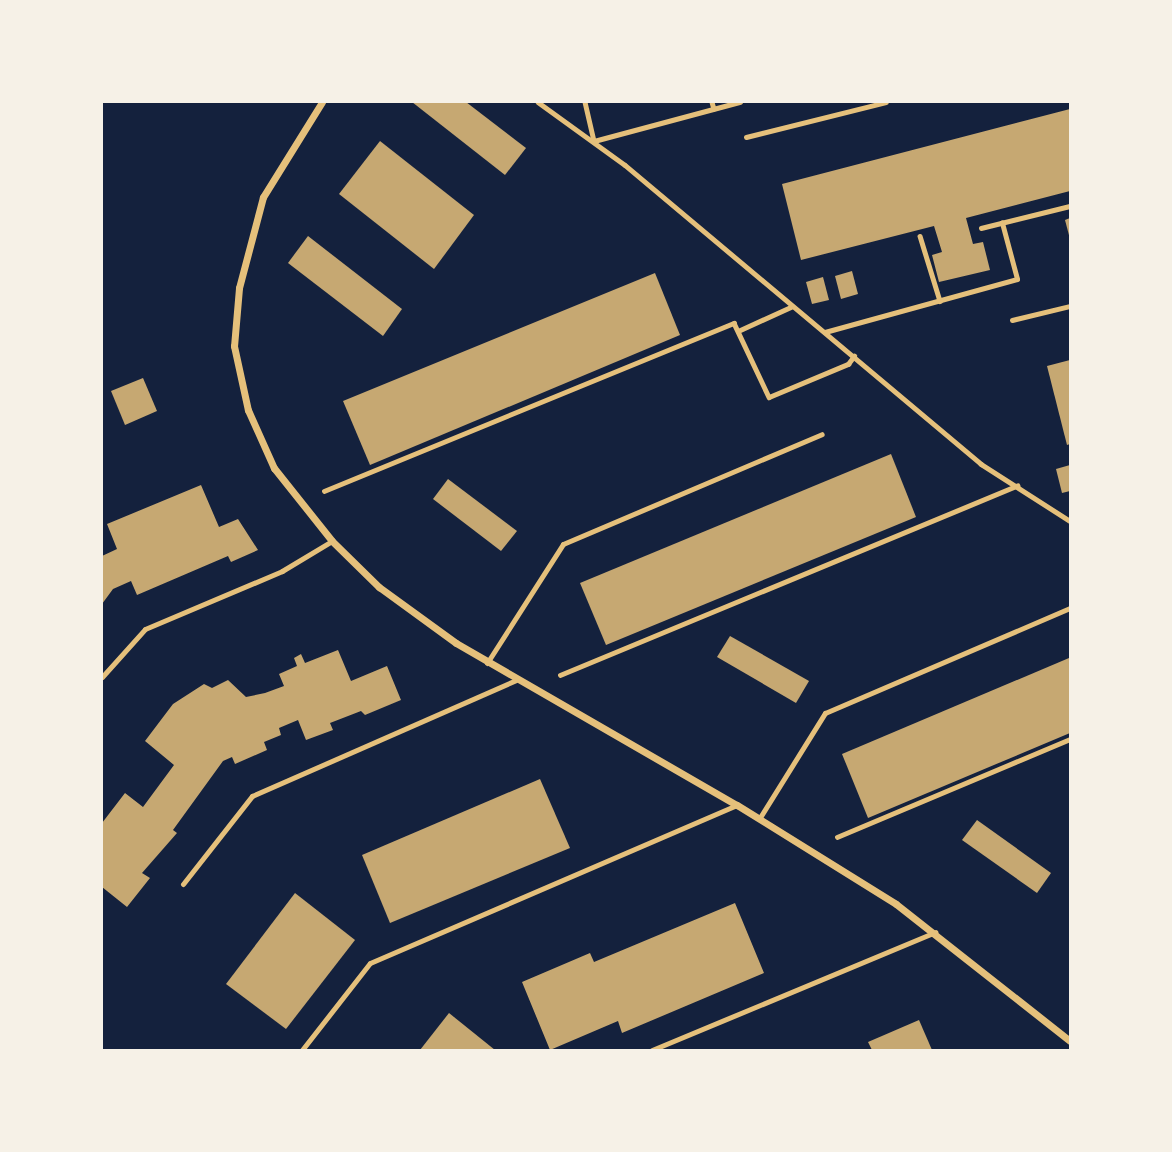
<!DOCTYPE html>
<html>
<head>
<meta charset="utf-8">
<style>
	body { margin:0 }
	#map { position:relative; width:1172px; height:1152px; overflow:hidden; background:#14213d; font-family:"Alegreya Sans",sans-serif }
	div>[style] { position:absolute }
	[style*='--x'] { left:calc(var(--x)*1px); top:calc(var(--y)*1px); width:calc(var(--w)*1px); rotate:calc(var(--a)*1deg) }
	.building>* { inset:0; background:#c6a872 }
	.path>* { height:4.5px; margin:-2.25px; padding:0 2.25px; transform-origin:2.25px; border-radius:2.25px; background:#e5c07b }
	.service>* { height:5px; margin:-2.5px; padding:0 2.5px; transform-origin:2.5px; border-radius:2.5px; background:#e5c07b }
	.minor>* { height:7px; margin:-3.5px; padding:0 3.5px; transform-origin:3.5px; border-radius:3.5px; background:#e5c07b }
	span { translate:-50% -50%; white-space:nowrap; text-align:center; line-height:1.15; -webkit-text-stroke:5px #f6f1e7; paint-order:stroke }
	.frame { position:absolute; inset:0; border:103px solid #f6f1e7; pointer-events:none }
</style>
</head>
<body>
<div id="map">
	<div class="building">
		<i style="clip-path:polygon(412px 102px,466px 102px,526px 148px,505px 175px)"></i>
		<i style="clip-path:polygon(1070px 109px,1070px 191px,966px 218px,973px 244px,983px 242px,990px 270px,939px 282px,932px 255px,942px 252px,934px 226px,801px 260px,782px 184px)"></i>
		<i style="clip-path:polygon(380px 141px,474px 215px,434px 269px,339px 194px)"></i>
		<i style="clip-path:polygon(1070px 218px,1070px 239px,1065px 220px)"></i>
		<i style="clip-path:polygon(308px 236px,402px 309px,383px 336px,288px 263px)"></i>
		<i style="clip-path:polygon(852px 271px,858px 294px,841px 299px,835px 276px)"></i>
		<i style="clip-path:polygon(655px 273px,680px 335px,370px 465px,343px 401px)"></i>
		<i style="clip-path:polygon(823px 277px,829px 300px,812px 304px,806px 282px)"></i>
		<i style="clip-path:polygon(1070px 360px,1070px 444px,1067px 445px,1047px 366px)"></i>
		<i style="clip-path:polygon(143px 378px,157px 411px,125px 425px,111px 391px)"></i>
		<i style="clip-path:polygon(891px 454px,916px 517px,606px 645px,580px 583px)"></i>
		<i style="clip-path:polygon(1070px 465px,1070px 491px,1062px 493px,1056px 469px)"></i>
		<i style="clip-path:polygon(448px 479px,517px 531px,501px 551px,433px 499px)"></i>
		<i style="clip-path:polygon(201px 485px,219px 527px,238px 519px,258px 550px,231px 562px,228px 556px,137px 595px,131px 581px,113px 589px,102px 604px,102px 556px,117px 549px,107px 524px)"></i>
		<i style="clip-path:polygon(730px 636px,809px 681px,796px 703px,717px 657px)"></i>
		<i style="clip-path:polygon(338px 650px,351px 681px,387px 666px,401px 700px,365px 715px,361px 711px,330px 723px,333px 730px,306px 740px,298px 720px,279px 728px,281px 735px,264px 742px,267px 750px,235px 764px,232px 757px,223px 761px,173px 830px,177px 833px,142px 873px,150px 878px,127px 907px,102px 887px,102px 823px,125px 793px,143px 807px,174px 765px,145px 741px,173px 704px,204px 684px,212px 688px,228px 680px,246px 697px,265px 693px,284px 686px,279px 674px,297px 666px,294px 658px,301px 654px,305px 663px)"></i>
		<i style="clip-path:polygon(1069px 658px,1070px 733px,868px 818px,842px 754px)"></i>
		<i style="clip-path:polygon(540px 779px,570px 848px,390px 923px,362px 855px)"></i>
		<i style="clip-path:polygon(977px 820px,1051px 873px,1037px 893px,962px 840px)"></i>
		<i style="clip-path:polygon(295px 893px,355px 940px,286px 1029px,226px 984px)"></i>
		<i style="clip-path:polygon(735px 903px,764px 973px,622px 1033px,618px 1021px,550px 1050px,522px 982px,590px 953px,594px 962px)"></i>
		<i style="clip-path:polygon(449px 1013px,495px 1050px,420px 1050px)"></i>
		<i style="clip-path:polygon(919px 1020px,932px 1050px,872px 1050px,868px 1042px)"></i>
	</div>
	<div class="path">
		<i style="--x:538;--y:102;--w:107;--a:35.9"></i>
		<i style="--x:625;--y:165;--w:465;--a:40"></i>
		<i style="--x:981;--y:464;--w:106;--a:32.6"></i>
		<i style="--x:585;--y:102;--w:40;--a:77"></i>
		<i style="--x:594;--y:141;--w:151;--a:-15"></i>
		<i style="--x:712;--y:102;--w:7;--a:74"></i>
		<i style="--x:981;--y:228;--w:92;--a:-13.9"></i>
		<i style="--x:920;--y:236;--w:68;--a:72.9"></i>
		<i style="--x:738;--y:331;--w:58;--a:-24.4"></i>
		<i style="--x:825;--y:332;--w:199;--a:-15.4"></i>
		<i style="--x:1017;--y:279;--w:58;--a:-105"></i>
		<i style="--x:324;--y:491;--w:443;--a:-22.3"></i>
		<i style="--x:734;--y:323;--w:82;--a:64.7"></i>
		<i style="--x:769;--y:397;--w:86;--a:-22.7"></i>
		<i style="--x:848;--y:364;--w:10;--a:-53"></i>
		<i style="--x:560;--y:675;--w:495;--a:-22.5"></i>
		<i style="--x:837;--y:837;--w:253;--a:-22.8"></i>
	</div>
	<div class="service">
		<i style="--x:746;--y:137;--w:144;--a:-14"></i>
		<i style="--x:1012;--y:320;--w:60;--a:-13.6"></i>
		<i style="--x:487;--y:663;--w:141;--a:-57.4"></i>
		<i style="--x:563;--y:544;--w:281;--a:-23"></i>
		<i style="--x:102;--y:677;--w:64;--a:-48.1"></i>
		<i style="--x:145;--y:629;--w:149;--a:-22.9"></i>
		<i style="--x:282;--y:571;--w:58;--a:-31"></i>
		<i style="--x:759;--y:819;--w:125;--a:-58.1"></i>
		<i style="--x:825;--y:713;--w:267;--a:-23.2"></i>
		<i style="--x:183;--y:884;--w:112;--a:-51.9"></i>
		<i style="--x:252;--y:796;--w:288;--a:-23.7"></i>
		<i style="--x:302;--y:1050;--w:110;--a:-52"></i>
		<i style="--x:370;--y:963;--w:400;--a:-23.3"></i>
		<i style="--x:652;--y:1050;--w:307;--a:-22.6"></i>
	</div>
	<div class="minor">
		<i style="--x:322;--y:102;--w:112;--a:121.8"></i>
		<i style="--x:263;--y:197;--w:94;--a:104.8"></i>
		<i style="--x:239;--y:288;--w:58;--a:94.9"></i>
		<i style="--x:234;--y:346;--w:66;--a:77.7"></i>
		<i style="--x:248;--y:410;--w:64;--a:65.9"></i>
		<i style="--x:274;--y:468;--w:93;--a:51.5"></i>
		<i style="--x:332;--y:541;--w:66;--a:44.4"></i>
		<i style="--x:379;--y:587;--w:95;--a:36"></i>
		<i style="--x:456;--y:643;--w:324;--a:30"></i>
		<i style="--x:737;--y:805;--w:187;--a:31.9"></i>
		<i style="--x:896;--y:904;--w:221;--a:38.2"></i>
	</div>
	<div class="frame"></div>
</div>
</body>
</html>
